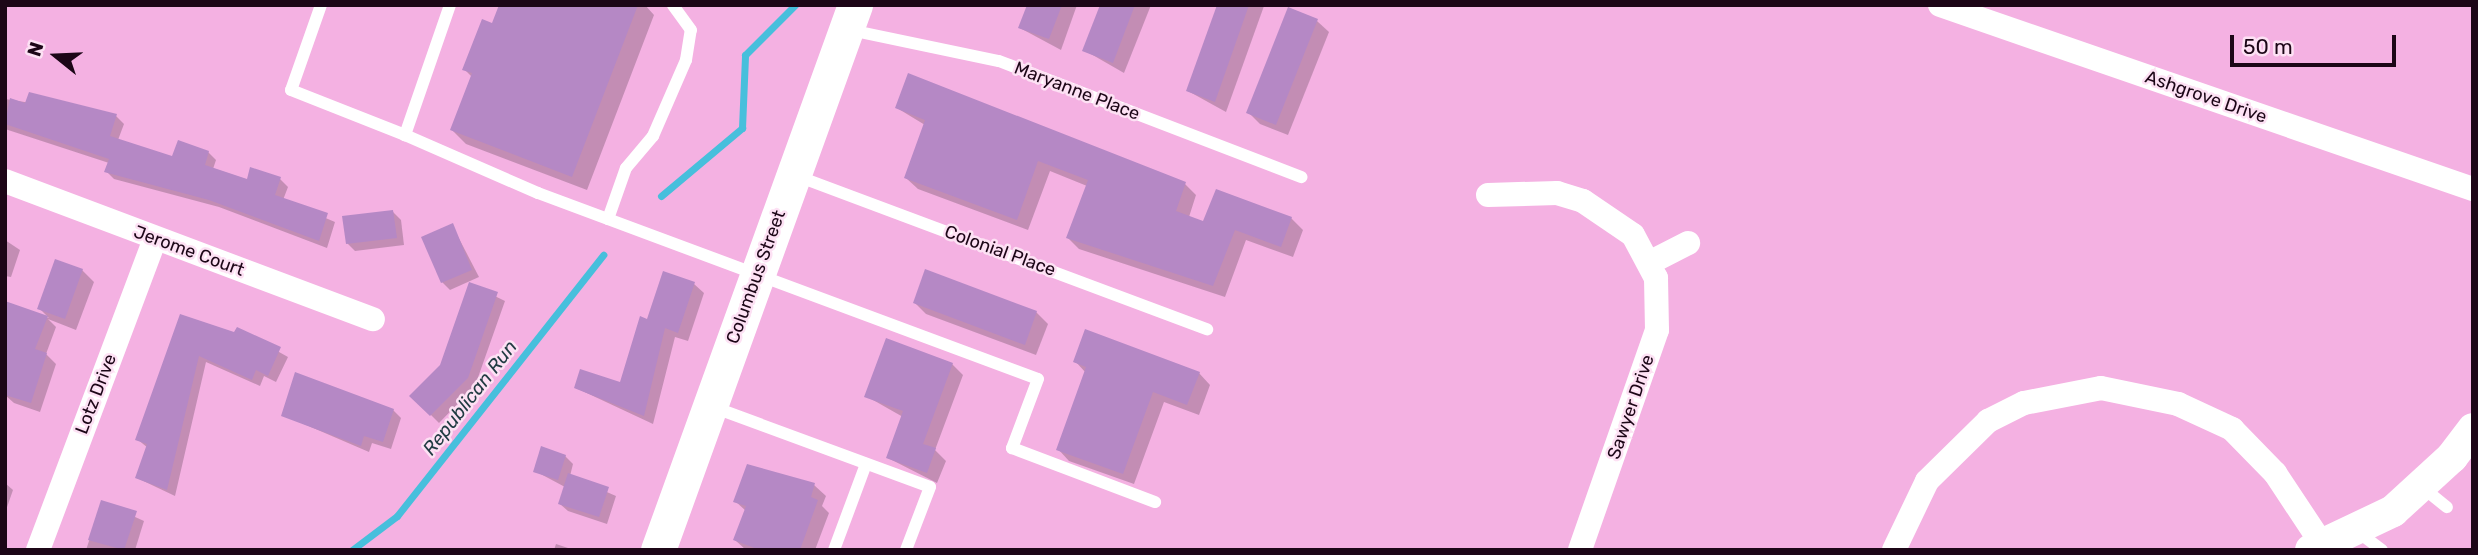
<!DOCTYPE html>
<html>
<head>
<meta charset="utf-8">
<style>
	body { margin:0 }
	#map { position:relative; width:2478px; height:555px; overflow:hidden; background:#f4b1e2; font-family:Rubik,sans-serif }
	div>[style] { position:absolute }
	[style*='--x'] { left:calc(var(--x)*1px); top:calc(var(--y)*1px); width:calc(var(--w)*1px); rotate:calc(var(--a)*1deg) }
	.shadow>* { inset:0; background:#0003 }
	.stream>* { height:7px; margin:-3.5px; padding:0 3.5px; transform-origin:3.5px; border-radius:3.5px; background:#47bfdc }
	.building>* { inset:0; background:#b588c5 }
	.service>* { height:12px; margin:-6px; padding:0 6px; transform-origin:6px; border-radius:6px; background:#fff }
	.minor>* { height:24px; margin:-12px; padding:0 12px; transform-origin:12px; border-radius:12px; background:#fff }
	.tertiary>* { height:32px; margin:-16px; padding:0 16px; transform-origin:16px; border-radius:16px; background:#fff }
	.secondary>* { height:35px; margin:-17.5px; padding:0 17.5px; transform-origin:17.5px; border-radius:17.5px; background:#fff }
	span { translate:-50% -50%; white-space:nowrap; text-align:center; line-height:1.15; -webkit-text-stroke:5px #fde1f4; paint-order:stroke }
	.street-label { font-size:18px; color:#1c0617 }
	.water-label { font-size:19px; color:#223c43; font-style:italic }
	.frame { position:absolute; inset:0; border:7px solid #1c0617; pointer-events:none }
	.north { position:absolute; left:21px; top:21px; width:70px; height:70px; -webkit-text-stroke:5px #fde1f4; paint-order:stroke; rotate:288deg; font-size:19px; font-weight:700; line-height:28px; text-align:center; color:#1c0617 }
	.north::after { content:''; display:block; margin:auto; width:24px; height:32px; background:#1c0617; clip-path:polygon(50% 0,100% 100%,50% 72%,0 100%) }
	.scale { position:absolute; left:2230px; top:35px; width:166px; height:32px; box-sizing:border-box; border:4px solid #1c0617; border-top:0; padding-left:9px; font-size:21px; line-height:24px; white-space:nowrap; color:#1c0617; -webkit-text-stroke:5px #fde1f4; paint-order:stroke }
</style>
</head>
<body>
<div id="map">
	<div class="shadow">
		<i style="clip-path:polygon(511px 5px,645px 5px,654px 15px,587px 190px,466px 144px,452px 130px,472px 77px,464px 69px)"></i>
		<i style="clip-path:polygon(1029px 5px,1077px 5px,1061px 50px,1020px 28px)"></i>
		<i style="clip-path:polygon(1102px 5px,1151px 5px,1124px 73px,1084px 50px)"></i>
		<i style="clip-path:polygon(1219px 5px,1264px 6px,1226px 112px,1188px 91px)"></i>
		<i style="clip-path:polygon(1317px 21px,1329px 32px,1288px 135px,1260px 124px,1248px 112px)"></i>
		<i style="clip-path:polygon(5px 99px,116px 116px,124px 124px,118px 140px,174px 158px,208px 152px,216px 160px,213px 169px,248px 181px,280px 179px,288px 187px,283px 200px,335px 222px,327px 248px,219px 207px,114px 179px,106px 171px,109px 163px,5px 129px)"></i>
		<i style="clip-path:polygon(897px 108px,1185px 184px,1196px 195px,1189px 217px,1204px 223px,1291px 218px,1303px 230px,1293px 257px,1246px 240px,1225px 297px,1079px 249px,1068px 238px,1087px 186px,1050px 171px,1028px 230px,918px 189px,906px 178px,925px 125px)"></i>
		<i style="clip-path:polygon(393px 212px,401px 220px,404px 245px,355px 251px,347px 243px)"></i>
		<i style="clip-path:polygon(452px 225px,479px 277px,450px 290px,442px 282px)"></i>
		<i style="clip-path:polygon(5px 240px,20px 250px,11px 277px,5px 276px)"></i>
		<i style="clip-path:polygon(82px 270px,94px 282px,76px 330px,48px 319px,56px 327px,46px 354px,56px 364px,40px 412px,14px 403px,5px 395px,21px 308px,49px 318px,39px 308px)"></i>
		<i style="clip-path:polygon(470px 284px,505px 301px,475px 386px,439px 423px,412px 396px,441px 366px)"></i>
		<i style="clip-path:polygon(694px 284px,704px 293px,688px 341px,675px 337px,653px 424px,576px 388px,621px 384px,648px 321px)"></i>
		<i style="clip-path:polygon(915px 303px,1036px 312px,1048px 324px,1036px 355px,926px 314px)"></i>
		<i style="clip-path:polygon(181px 317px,235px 334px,238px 329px,288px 357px,276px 382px,264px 376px,260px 386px,206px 362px,175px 496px,137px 478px,148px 448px,137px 439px)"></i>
		<i style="clip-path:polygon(1075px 361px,1199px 373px,1210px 385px,1199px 415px,1164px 402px,1134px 484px,1069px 461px,1058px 449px,1086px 373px)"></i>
		<i style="clip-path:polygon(952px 364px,963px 375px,935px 450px,946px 461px,937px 483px,888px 458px,903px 417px,866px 396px)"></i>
		<i style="clip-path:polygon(393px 410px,401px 418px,391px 449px,372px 443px,369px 452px,283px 415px)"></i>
		<i style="clip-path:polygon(565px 456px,573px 464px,570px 476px,616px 496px,607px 524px,568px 511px,560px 504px,565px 487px,535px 471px)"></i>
		<i style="clip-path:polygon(748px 466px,814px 485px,826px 496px,822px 506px,829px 513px,815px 550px,746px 550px,735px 540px,746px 511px,735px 501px)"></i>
		<i style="clip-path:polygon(5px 483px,13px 490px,5px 513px)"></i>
		<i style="clip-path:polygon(102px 502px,144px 521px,135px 550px,86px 550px)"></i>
		<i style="clip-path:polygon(556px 544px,574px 550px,554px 550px)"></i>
	</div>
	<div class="stream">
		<i style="--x:661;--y:196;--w:106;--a:-40"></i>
		<i style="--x:742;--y:128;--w:73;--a:-87.6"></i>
		<i style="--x:745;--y:55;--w:71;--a:-45"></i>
		<i style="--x:352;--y:550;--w:56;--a:-37.1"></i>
		<i style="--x:397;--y:516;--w:333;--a:-51.7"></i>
	</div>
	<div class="building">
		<i style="clip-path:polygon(499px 5px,638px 5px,572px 177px,450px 130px,472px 73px,462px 70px,482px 19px,492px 23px)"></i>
		<i style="clip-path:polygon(1027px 5px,1062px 5px,1049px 39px,1018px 28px)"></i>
		<i style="clip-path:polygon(1100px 5px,1135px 5px,1113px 63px,1082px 51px)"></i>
		<i style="clip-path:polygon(1217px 5px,1249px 5px,1215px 102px,1186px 91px)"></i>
		<i style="clip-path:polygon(1288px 7px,1318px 19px,1276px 125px,1246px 113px)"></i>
		<i style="clip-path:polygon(908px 73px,1186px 182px,1176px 211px,1203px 221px,1216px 189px,1292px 217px,1281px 247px,1235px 230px,1213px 286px,1066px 238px,1088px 180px,1038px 161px,1017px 220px,904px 178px,925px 120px,895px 108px)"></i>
		<i style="clip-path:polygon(29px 92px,117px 114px,110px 136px,172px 156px,178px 140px,209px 151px,205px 165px,247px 179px,250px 167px,281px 177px,275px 195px,328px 213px,319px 241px,209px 200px,104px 172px,109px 159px,5px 124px,10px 98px,25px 103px)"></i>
		<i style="clip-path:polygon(393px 210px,397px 238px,346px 244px,342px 216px)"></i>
		<i style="clip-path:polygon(453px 223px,472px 270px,441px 283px,421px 237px)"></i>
		<i style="clip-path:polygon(55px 259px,83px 269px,65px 319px,37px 309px)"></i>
		<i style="clip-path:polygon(925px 269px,1037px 311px,1025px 345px,913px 303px)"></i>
		<i style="clip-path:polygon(663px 271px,695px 282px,678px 333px,665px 328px,644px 416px,574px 388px,580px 369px,620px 382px,640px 316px,647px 319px)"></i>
		<i style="clip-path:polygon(469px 282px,498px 292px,468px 378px,430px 416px,409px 396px,440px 365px)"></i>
		<i style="clip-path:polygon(5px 301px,48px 316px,35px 349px,47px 353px,31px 403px,5px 395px)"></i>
		<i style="clip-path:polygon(180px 314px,234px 332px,237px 327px,281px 347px,268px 376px,256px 370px,252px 380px,199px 356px,167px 490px,135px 478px,147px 444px,135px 440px)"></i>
		<i style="clip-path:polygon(1085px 329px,1200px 372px,1187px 405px,1153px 392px,1123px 474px,1056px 450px,1086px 367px,1073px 362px)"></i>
		<i style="clip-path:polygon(886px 338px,953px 363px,923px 444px,936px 448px,927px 473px,886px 458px,903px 411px,864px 397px)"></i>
		<i style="clip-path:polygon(295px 372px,394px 409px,383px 442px,364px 436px,361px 446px,281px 416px)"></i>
		<i style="clip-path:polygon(541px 446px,566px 455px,558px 480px,533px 472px)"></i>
		<i style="clip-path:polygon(747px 464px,815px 483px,811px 497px,818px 500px,800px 550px,760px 550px,733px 540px,746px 506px,733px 502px)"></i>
		<i style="clip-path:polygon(568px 473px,609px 487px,599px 517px,558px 504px)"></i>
		<i style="clip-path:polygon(101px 500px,137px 511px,124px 550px,88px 540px)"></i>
	</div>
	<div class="service">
		<i style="--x:321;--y:5;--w:90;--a:109.4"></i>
		<i style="--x:291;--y:90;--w:123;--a:21.5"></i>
		<i style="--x:450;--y:5;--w:138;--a:109.1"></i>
		<i style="--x:405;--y:135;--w:145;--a:23.6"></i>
		<i style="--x:538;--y:193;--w:533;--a:20.41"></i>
		<i style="--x:1038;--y:379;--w:74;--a:110.6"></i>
		<i style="--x:1012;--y:448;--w:153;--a:20.7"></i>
		<i style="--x:850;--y:30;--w:152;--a:11.8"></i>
		<i style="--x:999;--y:61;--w:324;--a:21"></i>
		<i style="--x:797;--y:176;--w:438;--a:20.5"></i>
		<i style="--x:608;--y:219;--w:54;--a:-70.6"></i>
		<i style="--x:626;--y:168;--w:42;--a:-49.8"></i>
		<i style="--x:653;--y:136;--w:83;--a:-66.5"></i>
		<i style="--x:686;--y:60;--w:30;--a:-81"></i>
		<i style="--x:691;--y:30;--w:31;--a:-126"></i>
		<i style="--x:713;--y:407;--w:231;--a:20.2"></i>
		<i style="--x:930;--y:487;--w:67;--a:110.9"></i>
		<i style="--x:2422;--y:487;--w:32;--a:39"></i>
		<i style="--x:2358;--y:532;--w:30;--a:37"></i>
		<i style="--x:834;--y:550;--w:92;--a:-69.6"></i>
	</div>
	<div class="minor">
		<i style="--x:1940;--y:5;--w:564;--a:19.05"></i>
		<i style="--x:5;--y:181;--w:393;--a:20.6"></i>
		<i style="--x:1488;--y:195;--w:69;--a:-1.7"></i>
		<i style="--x:1557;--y:193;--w:27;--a:17"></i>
		<i style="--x:1583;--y:201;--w:60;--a:34.2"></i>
		<i style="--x:1633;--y:235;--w:49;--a:61.9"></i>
		<i style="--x:1656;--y:278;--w:52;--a:88.9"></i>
		<i style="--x:1657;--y:330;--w:233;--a:109.3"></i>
		<i style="--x:1649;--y:263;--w:44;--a:-27.1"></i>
		<i style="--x:38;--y:550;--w:332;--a:-69.4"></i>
		<i style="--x:1894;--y:550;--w:76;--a:-64.4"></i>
		<i style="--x:1927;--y:481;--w:86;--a:-44.5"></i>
		<i style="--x:1988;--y:421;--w:40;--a:-26.6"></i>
		<i style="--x:2024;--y:403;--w:78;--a:-11"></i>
		<i style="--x:2101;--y:388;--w:79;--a:11.7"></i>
		<i style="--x:2178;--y:404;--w:60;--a:24.8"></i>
		<i style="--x:2232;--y:429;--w:62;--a:45.7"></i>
		<i style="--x:2275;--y:473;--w:85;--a:56.5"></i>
	</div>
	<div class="tertiary">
		<i style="--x:2311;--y:550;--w:91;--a:-25.4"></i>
		<i style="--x:2393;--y:511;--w:80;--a:-42.5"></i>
		<i style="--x:2452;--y:457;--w:35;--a:-53"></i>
	</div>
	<div class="secondary">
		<i style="--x:658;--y:550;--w:580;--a:-70.13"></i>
	</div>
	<div class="street-label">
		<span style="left:1077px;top:91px;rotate:21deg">Maryanne Place</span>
		<span style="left:2206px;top:97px;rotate:19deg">Ashgrove Drive</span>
		<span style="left:189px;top:251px;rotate:20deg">Jerome Court</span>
		<span style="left:1000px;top:251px;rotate:20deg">Colonial Place</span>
		<span style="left:756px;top:277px;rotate:-70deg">Columbus Street</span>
		<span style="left:96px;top:394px;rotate:-69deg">Lotz Drive</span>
		<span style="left:1631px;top:407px;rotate:-71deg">Sawyer Drive</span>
	</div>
	<div class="water-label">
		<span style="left:470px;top:398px;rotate:-52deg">Republican Run</span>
	</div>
	<div class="frame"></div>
	<div class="north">N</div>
	<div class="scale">50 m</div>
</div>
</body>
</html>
